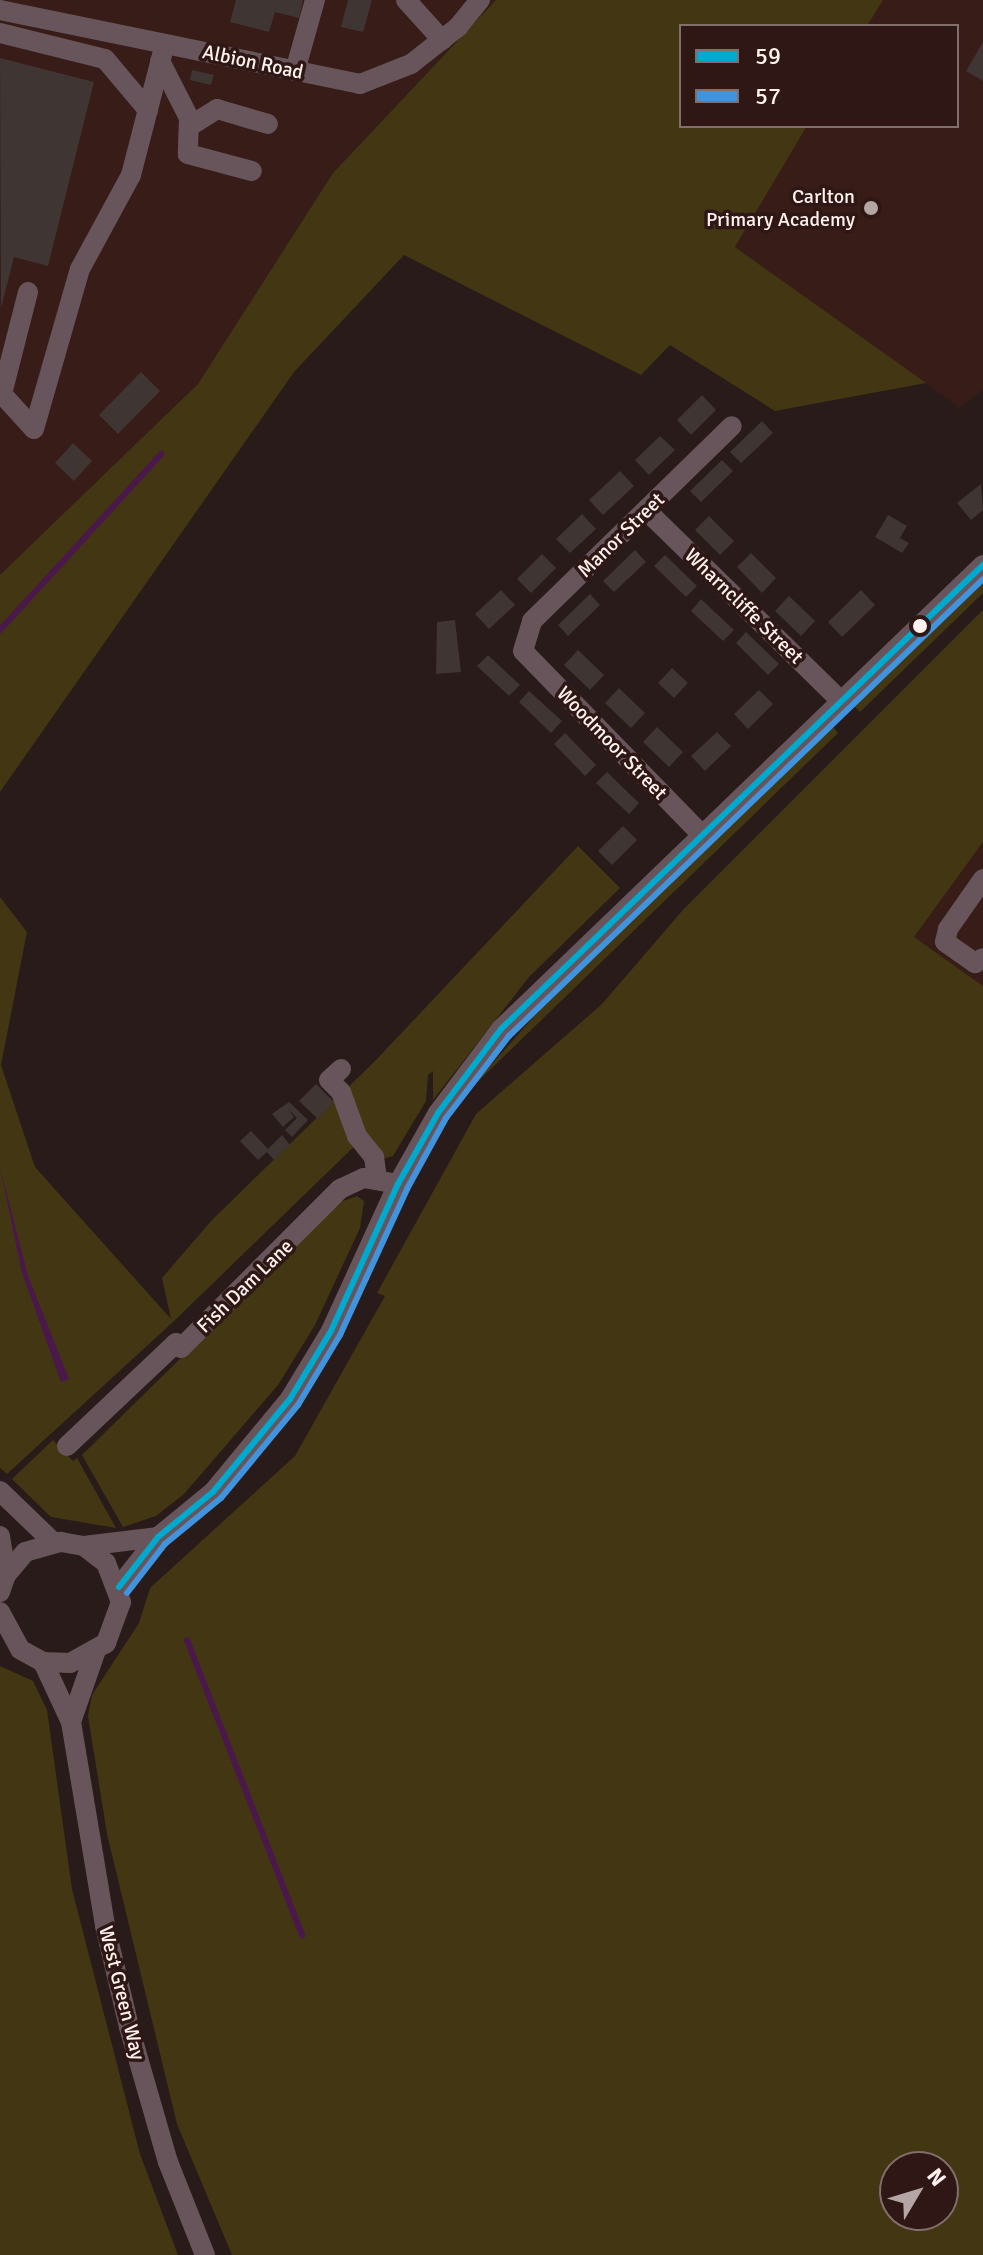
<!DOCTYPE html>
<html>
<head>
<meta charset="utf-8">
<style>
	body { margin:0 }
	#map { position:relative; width:983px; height:2255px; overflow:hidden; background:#281b1a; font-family:Signika,sans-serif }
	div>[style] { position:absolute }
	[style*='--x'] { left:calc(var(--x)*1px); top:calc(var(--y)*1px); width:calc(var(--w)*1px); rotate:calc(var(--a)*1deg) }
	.built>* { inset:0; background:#381c18 }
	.green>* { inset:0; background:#433612 }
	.water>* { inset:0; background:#4a184a }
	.stream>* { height:6px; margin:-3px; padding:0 3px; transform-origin:3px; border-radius:3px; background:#4a184a }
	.building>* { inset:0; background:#3f3532 }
	.minor>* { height:20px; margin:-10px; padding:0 10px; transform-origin:10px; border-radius:10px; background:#67555b }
	.bus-1>* { height:6px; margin:-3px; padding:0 3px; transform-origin:3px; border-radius:3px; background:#00a9ce }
	.bus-2>* { height:6px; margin:-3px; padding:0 3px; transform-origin:3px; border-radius:3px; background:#4094de }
	.dots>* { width:22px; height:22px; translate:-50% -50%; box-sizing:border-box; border:4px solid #2e1714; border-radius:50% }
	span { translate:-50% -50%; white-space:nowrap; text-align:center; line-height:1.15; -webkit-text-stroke:7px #2e1714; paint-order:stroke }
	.street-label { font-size:20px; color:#fff1ee }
	.poi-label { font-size:20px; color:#fff1ee }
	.right { translate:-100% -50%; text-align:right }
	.legend { position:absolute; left:679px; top:24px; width:280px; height:104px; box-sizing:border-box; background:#2e1714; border:2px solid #826e6b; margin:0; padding:10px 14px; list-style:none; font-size:24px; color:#fff1ee }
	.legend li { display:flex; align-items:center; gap:16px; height:40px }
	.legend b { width:40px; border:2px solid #826e6b }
	.north { position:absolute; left:879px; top:2151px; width:80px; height:80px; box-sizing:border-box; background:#2e1714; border:2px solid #826e6b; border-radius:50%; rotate:52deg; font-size:22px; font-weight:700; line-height:32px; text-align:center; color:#fff1ee }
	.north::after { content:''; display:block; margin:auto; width:28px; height:36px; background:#b4a6a4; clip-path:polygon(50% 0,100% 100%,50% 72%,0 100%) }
</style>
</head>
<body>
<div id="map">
	<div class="built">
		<i style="clip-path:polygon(0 0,496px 0,333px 173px,198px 384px,0 594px)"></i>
		<i style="clip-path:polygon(883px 0,983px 0,983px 390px,960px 408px,735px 247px,807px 126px,957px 126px,957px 26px,867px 26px)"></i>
		<i style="clip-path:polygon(983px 842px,983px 986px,914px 937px)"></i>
	</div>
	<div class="green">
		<i style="clip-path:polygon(496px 0,883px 0,867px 26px,681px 26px,681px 126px,807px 126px,735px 247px,926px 383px,775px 411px,670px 345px,641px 375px,404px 255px,294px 372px,0 792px,0 575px,198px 384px,333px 173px)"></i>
		<i style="clip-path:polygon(983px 583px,983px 593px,860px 712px,854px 706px)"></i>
		<i style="clip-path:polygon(evenodd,983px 610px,983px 842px,914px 937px,983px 986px,983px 2255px,232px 2255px,177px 2124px,107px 1834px,88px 1716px,92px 1695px,139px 1623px,150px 1588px,295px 1456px,385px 1296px,377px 1293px,476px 1114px,602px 1004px,682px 911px,983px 610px,895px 2167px,943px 2167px,943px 2215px,895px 2215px,895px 2167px)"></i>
		<i style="clip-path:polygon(833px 727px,838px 733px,464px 1095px,555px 993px)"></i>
		<i style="clip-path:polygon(578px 846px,620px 888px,529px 977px,433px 1100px,433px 1071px,428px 1075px,426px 1101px,393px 1156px,382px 1159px,364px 1137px,173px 1322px,7px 1474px,0 1468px,0 897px,27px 932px,1px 1065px,35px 1167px,171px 1319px,162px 1278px,212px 1220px,376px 1060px)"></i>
		<i style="clip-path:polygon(357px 1196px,364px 1201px,360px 1228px,315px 1325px,278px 1385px,184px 1494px,156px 1516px,123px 1527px,82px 1455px,340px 1202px)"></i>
		<i style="clip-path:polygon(53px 1440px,73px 1461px,77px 1458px,116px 1528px,51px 1517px,12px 1479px)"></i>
		<i style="clip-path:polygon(0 1666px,33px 1681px,47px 1710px,72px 1889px,140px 2154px,178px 2255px,0 2255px)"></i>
	</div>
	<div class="water">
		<i style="clip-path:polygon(0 1167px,28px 1276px,69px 1379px,61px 1382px,22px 1273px)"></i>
	</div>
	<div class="stream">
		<i style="--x:0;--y:630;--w:239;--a:-47.5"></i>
		<i style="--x:187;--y:1640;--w:317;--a:68.7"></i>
	</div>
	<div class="building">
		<i style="clip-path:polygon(236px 0,303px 0,299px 18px,275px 12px,269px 32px,230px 22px)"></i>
		<i style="clip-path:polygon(348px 0,372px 0,363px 32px,341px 27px)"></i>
		<i style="clip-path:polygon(983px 42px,983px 81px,966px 71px)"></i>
		<i style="clip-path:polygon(0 58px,94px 82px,48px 266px,14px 257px,1px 308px)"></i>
		<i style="clip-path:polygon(192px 70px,214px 75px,211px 85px,190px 80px)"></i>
		<i style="clip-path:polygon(141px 372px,160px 391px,118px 434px,99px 415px)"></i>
		<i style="clip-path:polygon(702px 395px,716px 410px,691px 435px,677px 420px)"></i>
		<i style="clip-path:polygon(762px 421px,773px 433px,741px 463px,730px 452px)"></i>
		<i style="clip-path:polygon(660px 436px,675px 450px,649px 475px,635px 460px)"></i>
		<i style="clip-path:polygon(73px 443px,92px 461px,74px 481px,55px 463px)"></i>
		<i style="clip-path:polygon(722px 460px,733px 471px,701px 502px,690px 491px)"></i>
		<i style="clip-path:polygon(620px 471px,634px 486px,603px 515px,589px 500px)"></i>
		<i style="clip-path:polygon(981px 484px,983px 510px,971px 520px,957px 503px)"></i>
		<i style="clip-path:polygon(582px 514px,596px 529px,570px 553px,556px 539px)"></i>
		<i style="clip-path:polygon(888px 515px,907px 526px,900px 538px,909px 543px,902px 553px,875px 537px)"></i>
		<i style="clip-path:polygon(709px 516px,734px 541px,720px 555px,695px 530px)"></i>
		<i style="clip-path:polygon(635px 550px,646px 562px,614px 592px,603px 581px)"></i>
		<i style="clip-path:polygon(751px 553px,776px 578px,762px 593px,737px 567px)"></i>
		<i style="clip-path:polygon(542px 554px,556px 568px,531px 593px,517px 579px)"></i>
		<i style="clip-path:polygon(665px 555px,697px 586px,686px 597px,654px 566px)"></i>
		<i style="clip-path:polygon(501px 590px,515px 605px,489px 629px,475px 614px)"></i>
		<i style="clip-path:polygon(861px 590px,875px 605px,842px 637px,828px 622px)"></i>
		<i style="clip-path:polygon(590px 594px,600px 605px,568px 636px,558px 625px)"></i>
		<i style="clip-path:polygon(789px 596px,815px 621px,801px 636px,775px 611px)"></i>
		<i style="clip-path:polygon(701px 599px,734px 630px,723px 641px,691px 611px)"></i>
		<i style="clip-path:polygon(455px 620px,461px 672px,436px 674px,437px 622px)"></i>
		<i style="clip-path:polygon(746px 632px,779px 664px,768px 675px,736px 643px)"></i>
		<i style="clip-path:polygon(578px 650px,604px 675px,590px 690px,564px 665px)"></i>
		<i style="clip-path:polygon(488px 655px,520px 685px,509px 696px,477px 666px)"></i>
		<i style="clip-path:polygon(672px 668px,688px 683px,674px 698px,658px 683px)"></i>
		<i style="clip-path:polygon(619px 688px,645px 713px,631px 728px,605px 703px)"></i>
		<i style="clip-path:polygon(759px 690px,773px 704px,748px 729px,734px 714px)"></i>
		<i style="clip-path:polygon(529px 691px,562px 721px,551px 733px,519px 702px)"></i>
		<i style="clip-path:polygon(657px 727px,683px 752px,669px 767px,643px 742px)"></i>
		<i style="clip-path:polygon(717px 732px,731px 746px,705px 771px,691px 756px)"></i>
		<i style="clip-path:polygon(565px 733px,596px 765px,585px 776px,554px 744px)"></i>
		<i style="clip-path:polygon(607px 772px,639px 803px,629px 814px,596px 783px)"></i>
		<i style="clip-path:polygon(623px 826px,637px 840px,612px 865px,598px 851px)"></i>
		<i style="clip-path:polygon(316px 1084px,334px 1102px,318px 1119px,299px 1101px)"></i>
		<i style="clip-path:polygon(289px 1102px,308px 1120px,292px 1137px,285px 1130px,297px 1118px,287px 1108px,294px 1117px,283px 1127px,272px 1114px)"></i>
		<i style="clip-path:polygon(251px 1131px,268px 1149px,282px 1135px,290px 1145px,274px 1160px,267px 1152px,258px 1160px,240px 1141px)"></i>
	</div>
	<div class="minor">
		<i style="--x:406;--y:0;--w:54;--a:48"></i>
		<i style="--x:0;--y:10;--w:368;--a:11.6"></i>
		<i style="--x:360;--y:84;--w:55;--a:-21.4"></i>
		<i style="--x:411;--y:64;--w:60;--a:-38.2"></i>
		<i style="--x:458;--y:27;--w:35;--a:-51"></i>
		<i style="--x:0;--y:33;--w:108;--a:13.9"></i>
		<i style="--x:105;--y:59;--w:67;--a:49.9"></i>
		<i style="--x:160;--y:61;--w:64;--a:63"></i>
		<i style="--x:189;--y:118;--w:36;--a:92"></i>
		<i style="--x:188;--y:154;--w:66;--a:14.9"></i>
		<i style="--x:295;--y:71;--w:74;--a:-74.3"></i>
		<i style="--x:190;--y:126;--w:32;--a:-32"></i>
		<i style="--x:217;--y:109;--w:53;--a:16.4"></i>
		<i style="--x:28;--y:292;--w:105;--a:104.3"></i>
		<i style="--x:2;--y:394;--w:47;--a:47.6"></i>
		<i style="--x:34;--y:429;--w:166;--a:-74"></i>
		<i style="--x:80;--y:269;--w:107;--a:-61.5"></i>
		<i style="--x:131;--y:175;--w:135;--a:-75.5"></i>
		<i style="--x:647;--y:511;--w:272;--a:44.4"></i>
		<i style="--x:701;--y:834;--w:255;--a:-134.2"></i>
		<i style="--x:523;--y:651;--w:31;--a:-73"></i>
		<i style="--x:532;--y:621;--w:279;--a:-44.3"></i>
		<i style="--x:983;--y:879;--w:61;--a:125"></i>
		<i style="--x:948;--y:929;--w:13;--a:103"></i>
		<i style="--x:945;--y:942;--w:37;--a:35"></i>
		<i style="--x:975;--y:963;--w:9;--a:-32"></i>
		<i style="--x:341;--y:1069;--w:16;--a:137"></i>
		<i style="--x:329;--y:1080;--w:17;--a:45"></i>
		<i style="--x:341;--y:1092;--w:47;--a:70"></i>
		<i style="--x:357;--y:1136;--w:27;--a:51"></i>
		<i style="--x:374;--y:1157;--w:21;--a:82"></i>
		<i style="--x:67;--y:1446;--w:150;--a:-43.4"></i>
		<i style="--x:176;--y:1343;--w:7;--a:45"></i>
		<i style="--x:181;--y:1348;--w:225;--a:-45"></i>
		<i style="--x:340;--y:1189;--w:26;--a:-25"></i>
		<i style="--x:364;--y:1178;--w:35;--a:10"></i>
		<i style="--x:0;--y:1491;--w:74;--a:43.9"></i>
		<i style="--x:0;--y:1536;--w:39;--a:81"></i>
		<i style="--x:84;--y:1546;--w:75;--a:-6.9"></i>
		<i style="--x:119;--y:1587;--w:63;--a:-52"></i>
		<i style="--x:158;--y:1537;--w:71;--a:-39.3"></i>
		<i style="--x:213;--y:1492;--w:121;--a:-50.4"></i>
		<i style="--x:290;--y:1399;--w:79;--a:-58.9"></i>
		<i style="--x:331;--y:1331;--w:162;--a:-65.5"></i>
		<i style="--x:398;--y:1184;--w:81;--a:-60.6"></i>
		<i style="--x:438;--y:1113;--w:105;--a:-53.1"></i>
		<i style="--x:501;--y:1029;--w:669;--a:-43.91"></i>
		<i style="--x:0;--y:1592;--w:18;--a:-71"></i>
		<i style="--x:6;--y:1575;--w:30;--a:-50"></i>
		<i style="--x:25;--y:1552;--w:37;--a:-16"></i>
		<i style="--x:61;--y:1542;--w:23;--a:10"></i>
		<i style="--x:84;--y:1546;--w:28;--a:38"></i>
		<i style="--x:106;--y:1563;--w:42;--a:69"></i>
		<i style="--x:121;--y:1602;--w:44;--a:110.1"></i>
		<i style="--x:106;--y:1643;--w:41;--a:150.9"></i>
		<i style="--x:70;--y:1663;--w:27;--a:-178"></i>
		<i style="--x:43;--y:1662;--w:26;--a:-151"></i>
		<i style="--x:20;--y:1649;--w:42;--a:-118.4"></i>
		<i style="--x:43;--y:1662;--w:66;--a:65"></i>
		<i style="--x:71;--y:1722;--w:207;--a:80.5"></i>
		<i style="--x:105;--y:1926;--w:104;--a:76.6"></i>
		<i style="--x:129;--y:2027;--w:141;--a:73.9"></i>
		<i style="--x:168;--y:2162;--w:100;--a:68.3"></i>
		<i style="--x:71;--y:1722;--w:73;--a:-70.8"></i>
	</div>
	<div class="bus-1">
		<i style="--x:119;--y:1587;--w:63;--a:-52"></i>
		<i style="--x:158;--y:1537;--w:71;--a:-39.3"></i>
		<i style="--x:213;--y:1492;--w:121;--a:-50.4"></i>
		<i style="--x:290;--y:1399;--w:79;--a:-58.9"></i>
		<i style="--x:331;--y:1331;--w:162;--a:-65.5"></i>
		<i style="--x:398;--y:1184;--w:81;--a:-60.6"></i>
		<i style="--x:438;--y:1113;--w:105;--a:-53.1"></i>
		<i style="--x:501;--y:1029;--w:669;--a:-43.91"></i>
	</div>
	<div class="bus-2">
		<i style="--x:127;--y:1593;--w:62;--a:-52.2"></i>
		<i style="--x:165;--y:1544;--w:72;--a:-39.4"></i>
		<i style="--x:221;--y:1498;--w:121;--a:-50.4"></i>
		<i style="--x:298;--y:1405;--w:82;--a:-59"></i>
		<i style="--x:340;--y:1335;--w:161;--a:-65.3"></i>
		<i style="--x:407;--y:1189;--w:81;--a:-61.2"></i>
		<i style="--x:446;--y:1118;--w:103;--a:-52.5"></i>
		<i style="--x:509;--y:1036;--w:658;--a:-43.95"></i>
	</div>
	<div class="dots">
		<i style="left:871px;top:208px;background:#b4a6a4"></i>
		<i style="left:920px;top:626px;background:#fff1ee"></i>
	</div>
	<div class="street-label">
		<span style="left:253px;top:62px;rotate:12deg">Albion Road</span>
		<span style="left:621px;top:535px;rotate:-44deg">Manor Street</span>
		<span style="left:744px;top:606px;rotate:44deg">Wharncliffe Street</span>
		<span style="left:612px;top:743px;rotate:46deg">Woodmoor Street</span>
		<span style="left:245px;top:1286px;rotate:-44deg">Fish Dam Lane</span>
		<span style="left:122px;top:1993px;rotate:76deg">West Green Way</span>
	</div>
	<div class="poi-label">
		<span class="right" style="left:855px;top:208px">Carlton<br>Primary Academy</span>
	</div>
	<ul class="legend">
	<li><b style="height:10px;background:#00a9ce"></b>59</li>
	<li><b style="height:10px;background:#4094de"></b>57</li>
	</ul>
	<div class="north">N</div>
</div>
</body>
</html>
